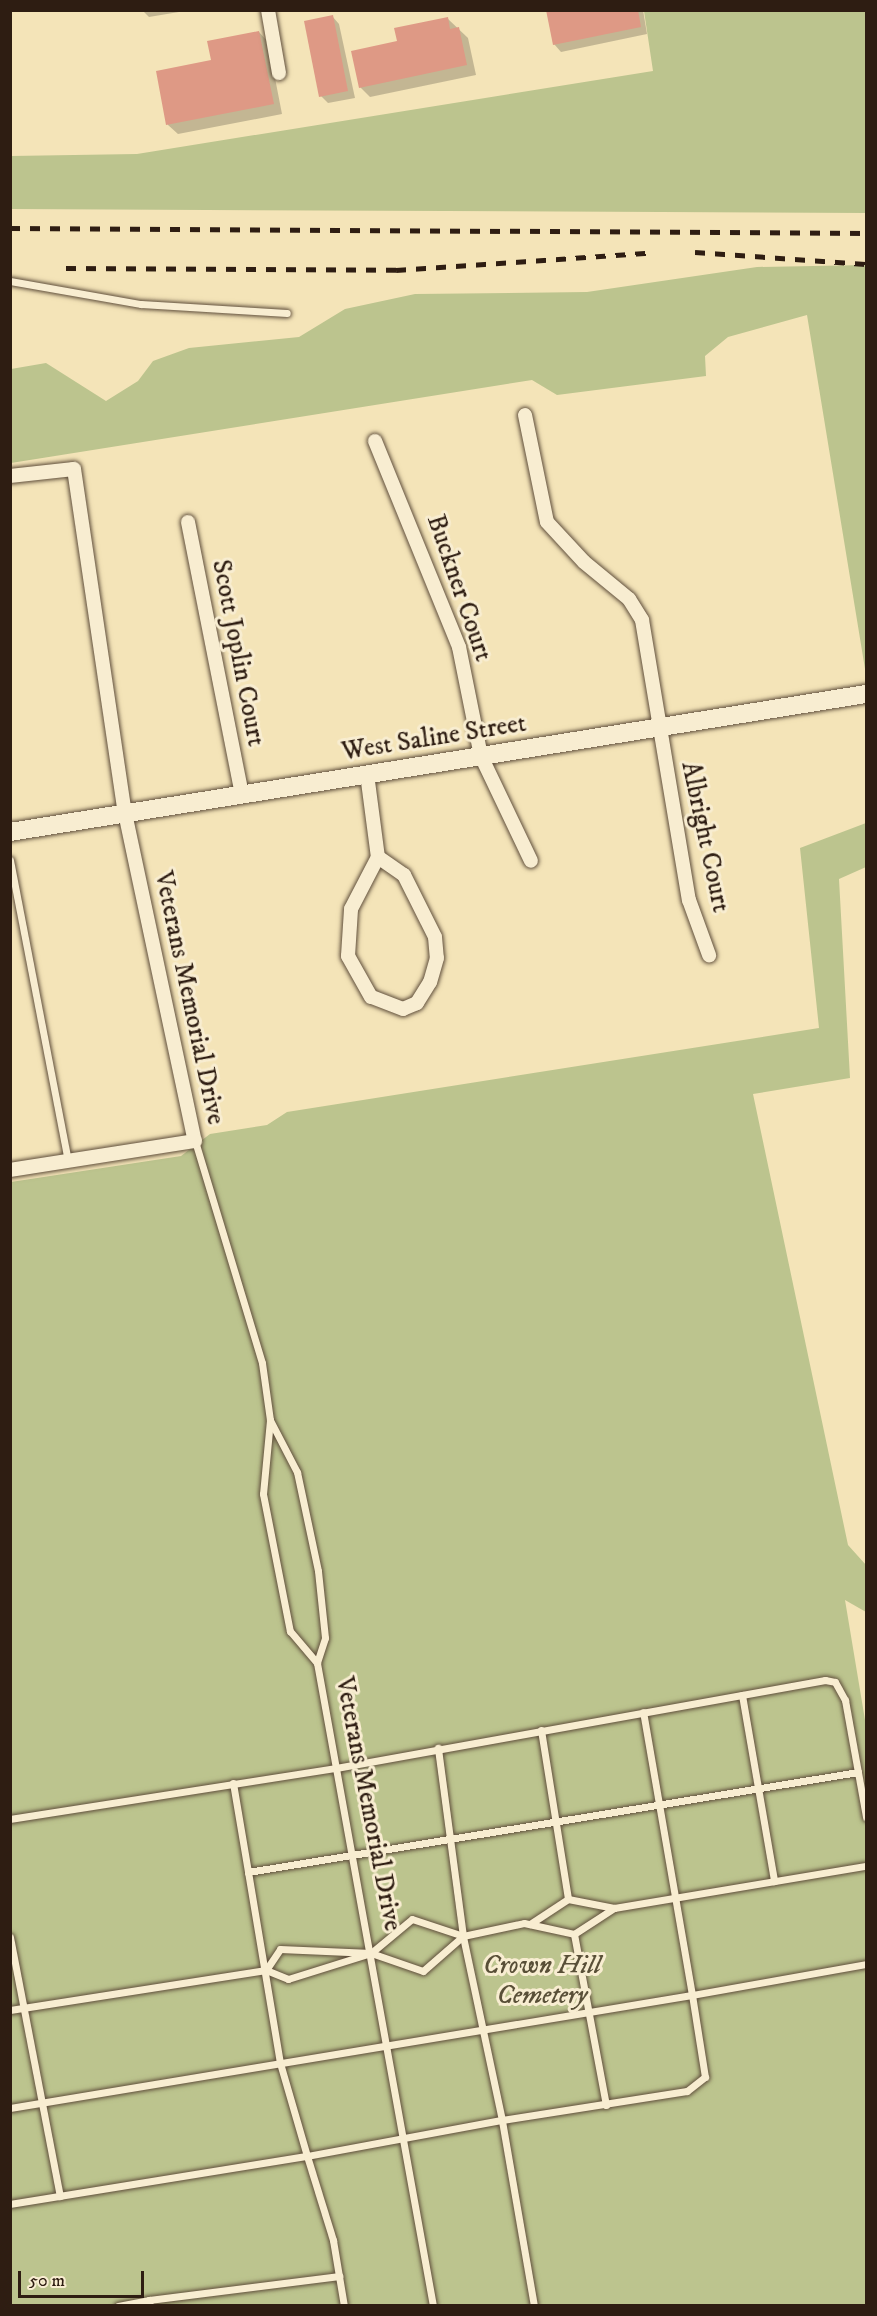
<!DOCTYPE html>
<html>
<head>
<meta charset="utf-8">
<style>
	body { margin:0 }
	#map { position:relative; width:877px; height:2316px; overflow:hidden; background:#f4e4b8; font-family:"IM FELL DW Pica",serif }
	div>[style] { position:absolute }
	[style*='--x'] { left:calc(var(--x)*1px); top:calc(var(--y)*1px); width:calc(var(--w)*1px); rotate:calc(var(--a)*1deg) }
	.green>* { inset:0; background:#bcc48e }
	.shadow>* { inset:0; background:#0003 }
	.building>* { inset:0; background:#de9985 }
	.roads { filter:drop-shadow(0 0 2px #604f3c) drop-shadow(0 0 2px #604f3c) }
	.lane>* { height:7px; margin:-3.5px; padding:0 3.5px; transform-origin:3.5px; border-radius:3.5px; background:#f8edd1 }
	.street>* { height:14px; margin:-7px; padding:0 7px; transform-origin:7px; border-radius:7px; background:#f8edd1 }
	.secondary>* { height:18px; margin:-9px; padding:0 9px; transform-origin:9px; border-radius:9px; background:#f8edd1 }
	.rail>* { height:4.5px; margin-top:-2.25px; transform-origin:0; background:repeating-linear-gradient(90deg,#2e1d12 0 10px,transparent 0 20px) }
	span { translate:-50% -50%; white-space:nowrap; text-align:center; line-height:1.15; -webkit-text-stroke:6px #f8edd1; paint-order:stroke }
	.street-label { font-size:26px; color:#2e1d12 }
	.park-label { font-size:26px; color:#594f37; font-style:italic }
	.frame { position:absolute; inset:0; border:12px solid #2e1d12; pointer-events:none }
	.scale { position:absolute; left:18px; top:2271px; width:126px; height:27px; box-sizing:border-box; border:3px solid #2e1d12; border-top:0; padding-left:8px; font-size:18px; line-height:21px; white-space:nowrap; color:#2e1d12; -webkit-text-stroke:4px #f8edd1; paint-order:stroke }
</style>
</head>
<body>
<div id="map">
	<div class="green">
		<i style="clip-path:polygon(644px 11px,866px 11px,866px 213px,11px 209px,11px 156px,137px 154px,653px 71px)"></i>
		<i style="clip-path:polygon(866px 265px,866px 675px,807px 315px,728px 337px,705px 356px,706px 376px,557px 395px,532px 380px,11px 463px,11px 369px,46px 363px,106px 401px,138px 381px,153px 361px,189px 348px,299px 337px,345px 309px,415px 294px,587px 292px,757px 267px)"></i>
		<i style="clip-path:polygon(866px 823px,866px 867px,839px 879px,850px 1078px,753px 1094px,848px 1545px,866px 1565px,866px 1612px,845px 1600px,866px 1726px,866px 2305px,11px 2306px,11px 1182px,181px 1156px,210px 1134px,267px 1125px,287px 1112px,819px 1028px,800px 848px)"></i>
	</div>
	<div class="shadow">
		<i style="clip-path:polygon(142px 10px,191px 10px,149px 17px)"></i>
		<i style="clip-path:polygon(547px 10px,643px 10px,647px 34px,561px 52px,554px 44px)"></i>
		<i style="clip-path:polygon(332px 16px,339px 24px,355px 98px,328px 103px,321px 96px)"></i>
		<i style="clip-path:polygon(447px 18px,468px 38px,476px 75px,370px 97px,360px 87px,399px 42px)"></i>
		<i style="clip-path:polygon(259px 32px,268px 42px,282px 114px,178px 134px,168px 125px,157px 72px,212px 61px)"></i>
		<i style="clip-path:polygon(510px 724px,513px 730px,501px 730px)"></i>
	</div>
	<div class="building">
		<i style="clip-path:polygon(546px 10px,638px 10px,641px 27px,553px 45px)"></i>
		<i style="clip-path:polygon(333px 15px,348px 91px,319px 97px,304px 21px)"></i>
		<i style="clip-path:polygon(448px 17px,450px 29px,459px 27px,467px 65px,359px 88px,351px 51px,397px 41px,394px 28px)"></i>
		<i style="clip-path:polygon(259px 31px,274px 104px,166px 125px,156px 71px,211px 60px,207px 41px)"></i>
		<i style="clip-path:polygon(511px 722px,512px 728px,499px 730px,498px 724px)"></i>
	</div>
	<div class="roads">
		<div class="lane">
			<i style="--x:10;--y:281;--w:133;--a:10"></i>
			<i style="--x:141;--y:304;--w:146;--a:3.5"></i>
			<i style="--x:10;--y:860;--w:307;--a:79.1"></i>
			<i style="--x:195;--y:1141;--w:232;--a:73.2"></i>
			<i style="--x:262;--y:1363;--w:58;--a:82"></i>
			<i style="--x:270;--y:1420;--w:74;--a:95.4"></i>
			<i style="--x:263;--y:1494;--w:140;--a:78.9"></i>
			<i style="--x:290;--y:1631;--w:42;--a:49.8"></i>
			<i style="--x:317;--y:1663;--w:653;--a:79.77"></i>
			<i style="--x:270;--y:1420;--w:59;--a:62.6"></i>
			<i style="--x:297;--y:1472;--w:101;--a:78"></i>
			<i style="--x:318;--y:1571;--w:67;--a:84"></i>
			<i style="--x:325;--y:1638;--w:26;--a:108"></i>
			<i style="--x:742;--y:1695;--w:189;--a:80.2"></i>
			<i style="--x:541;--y:1730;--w:171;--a:80.9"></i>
			<i style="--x:233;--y:1783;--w:90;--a:80.4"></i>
			<i style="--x:10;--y:1819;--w:330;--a:-8.9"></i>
			<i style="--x:336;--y:1768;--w:497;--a:-10.2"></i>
			<i style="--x:825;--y:1680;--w:10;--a:11"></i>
			<i style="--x:835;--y:1682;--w:21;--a:61"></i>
			<i style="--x:845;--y:1700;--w:119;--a:79.8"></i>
			<i style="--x:530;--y:1924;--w:45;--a:-33.3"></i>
			<i style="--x:568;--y:1899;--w:47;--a:11.1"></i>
			<i style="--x:574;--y:1934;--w:174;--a:79.4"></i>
			<i style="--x:10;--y:1937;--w:264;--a:79.1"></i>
			<i style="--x:266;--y:1970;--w:25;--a:-56"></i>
			<i style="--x:280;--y:1949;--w:91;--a:2.5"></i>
			<i style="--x:371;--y:1953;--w:53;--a:-39.7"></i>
			<i style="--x:412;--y:1919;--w:54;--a:18.4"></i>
			<i style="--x:10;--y:2010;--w:259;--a:-8.9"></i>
			<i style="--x:266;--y:1970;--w:24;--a:22"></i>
			<i style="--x:288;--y:1979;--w:87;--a:-17.4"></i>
			<i style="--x:371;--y:1953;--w:55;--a:19.1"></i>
			<i style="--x:423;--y:1971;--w:53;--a:-41.2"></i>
			<i style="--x:463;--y:1936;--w:62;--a:-12"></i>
			<i style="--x:524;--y:1923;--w:51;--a:12.4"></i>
			<i style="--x:574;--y:1934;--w:48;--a:-33"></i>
			<i style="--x:614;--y:1908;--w:255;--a:-9.5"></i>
			<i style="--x:10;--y:2108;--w:691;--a:-9.41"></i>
			<i style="--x:692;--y:1995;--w:287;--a:-99.8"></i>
			<i style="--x:10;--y:2204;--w:301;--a:-9.2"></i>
			<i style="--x:307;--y:2156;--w:97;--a:-106.2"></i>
			<i style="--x:280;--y:2063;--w:194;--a:-99.5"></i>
			<i style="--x:248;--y:1872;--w:618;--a:-9.31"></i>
			<i style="--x:149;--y:2300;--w:192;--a:-7.2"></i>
			<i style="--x:118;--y:2306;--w:32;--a:-11"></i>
			<i style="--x:149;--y:2300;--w:6;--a:81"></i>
			<i style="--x:344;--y:2306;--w:67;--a:-99.5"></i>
			<i style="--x:333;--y:2240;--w:88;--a:-107.2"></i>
			<i style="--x:307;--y:2156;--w:198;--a:-10.5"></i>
			<i style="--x:502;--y:2120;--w:188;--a:-102"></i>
			<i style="--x:463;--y:1936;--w:190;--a:-97.6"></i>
			<i style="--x:534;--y:2306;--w:189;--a:-99.8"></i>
			<i style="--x:502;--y:2120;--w:187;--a:-8.9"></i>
			<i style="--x:687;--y:2091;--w:23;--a:-38"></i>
			<i style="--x:705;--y:2077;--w:83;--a:-99"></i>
			<i style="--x:692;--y:1995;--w:177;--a:-10.1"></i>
		</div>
		<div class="street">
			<i style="--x:268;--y:10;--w:64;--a:80.1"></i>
			<i style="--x:525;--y:415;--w:109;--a:78.4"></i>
			<i style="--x:547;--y:522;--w:54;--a:47.2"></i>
			<i style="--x:584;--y:562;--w:58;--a:39.4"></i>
			<i style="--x:629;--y:599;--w:25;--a:58"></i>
			<i style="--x:642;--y:620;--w:284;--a:80.5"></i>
			<i style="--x:689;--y:900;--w:59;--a:70"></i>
			<i style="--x:375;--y:441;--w:222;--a:67.8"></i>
			<i style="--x:459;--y:647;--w:111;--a:78.6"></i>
			<i style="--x:481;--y:756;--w:116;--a:64.5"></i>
			<i style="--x:10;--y:476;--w:64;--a:-6.2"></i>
			<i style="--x:74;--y:469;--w:348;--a:81.6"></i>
			<i style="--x:125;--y:813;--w:335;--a:78"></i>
			<i style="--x:195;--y:1141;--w:187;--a:171.1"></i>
			<i style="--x:188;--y:522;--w:277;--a:78.8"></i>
			<i style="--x:367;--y:774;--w:84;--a:82.5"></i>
			<i style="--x:378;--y:857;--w:32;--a:35"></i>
			<i style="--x:404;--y:875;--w:69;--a:63.4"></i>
			<i style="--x:435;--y:937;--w:21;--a:85"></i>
			<i style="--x:437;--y:958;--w:25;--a:106"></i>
			<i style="--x:430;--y:982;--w:25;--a:122"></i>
			<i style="--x:417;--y:1003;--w:15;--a:157"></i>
			<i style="--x:403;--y:1009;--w:34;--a:-159"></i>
			<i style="--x:371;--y:997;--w:47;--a:-119.3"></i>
			<i style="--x:348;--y:956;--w:47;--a:-86.3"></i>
			<i style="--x:351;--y:909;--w:59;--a:-62.6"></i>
		</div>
		<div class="secondary">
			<i style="--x:10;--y:832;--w:867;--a:-9.16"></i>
		</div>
	</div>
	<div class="rail">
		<i style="--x:10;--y:228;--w:856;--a:0.33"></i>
		<i style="--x:695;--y:252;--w:171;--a:4"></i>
		<i style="--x:66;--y:268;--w:330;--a:0.3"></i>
		<i style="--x:396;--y:270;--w:253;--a:-3.9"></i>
	</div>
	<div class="street-label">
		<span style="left:459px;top:588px;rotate:71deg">Buckner Court</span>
		<span style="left:238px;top:653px;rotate:79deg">Scott Joplin Court</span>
		<span style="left:434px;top:738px;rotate:-9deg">West Saline Street</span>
		<span style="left:705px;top:837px;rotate:78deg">Albright Court</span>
		<span style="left:189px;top:998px;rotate:78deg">Veterans Memorial Drive</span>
		<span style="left:368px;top:1804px;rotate:79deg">Veterans Memorial Drive</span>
	</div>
	<div class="park-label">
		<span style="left:542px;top:1981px">Crown Hill<br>Cemetery</span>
	</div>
	<div class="frame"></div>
	<div class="scale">50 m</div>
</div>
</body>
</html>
